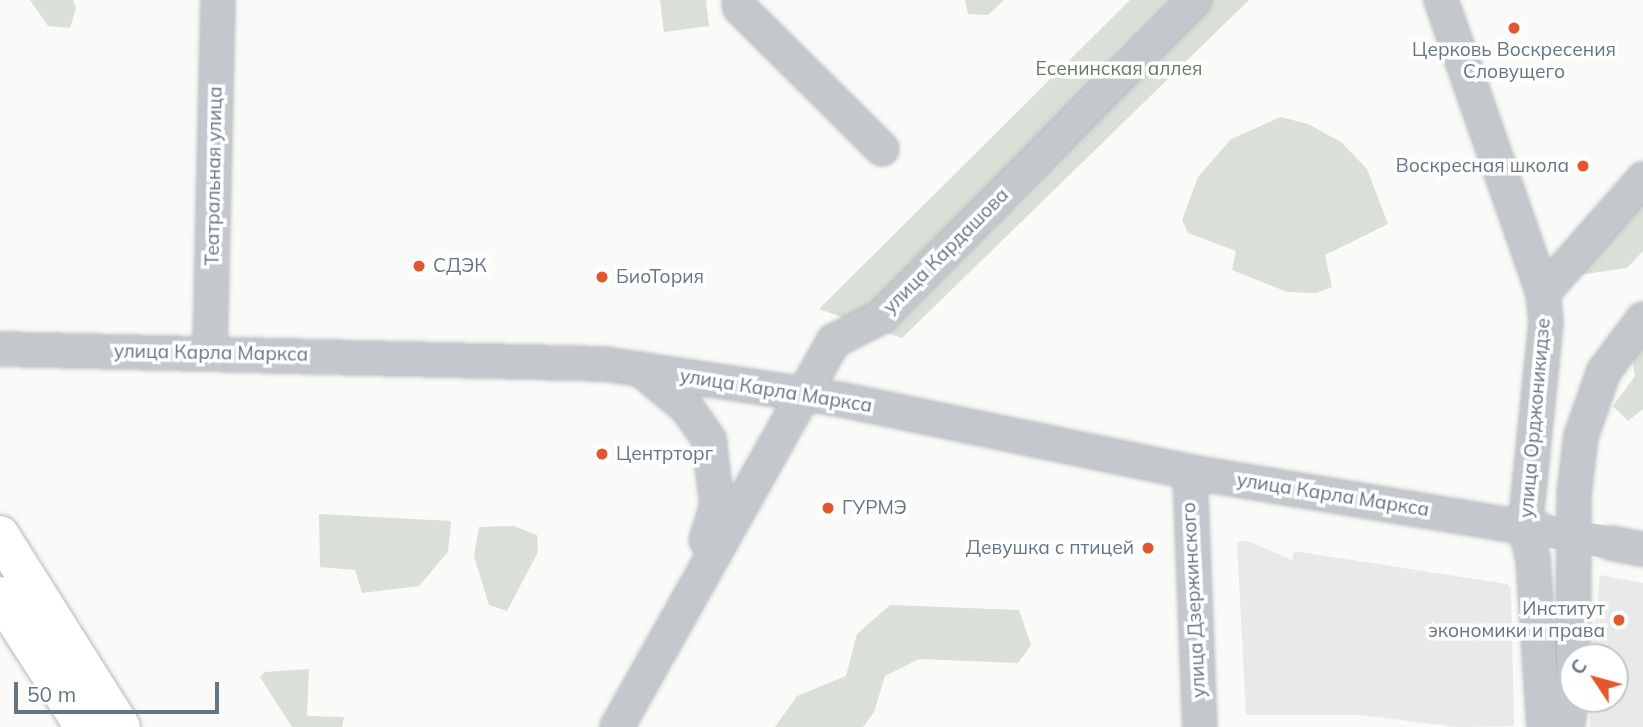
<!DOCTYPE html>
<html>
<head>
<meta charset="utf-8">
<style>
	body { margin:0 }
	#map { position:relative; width:1643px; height:727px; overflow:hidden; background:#fafaf8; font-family:Mulish,sans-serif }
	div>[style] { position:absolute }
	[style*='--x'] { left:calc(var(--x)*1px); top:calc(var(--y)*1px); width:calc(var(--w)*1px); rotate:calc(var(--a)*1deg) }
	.built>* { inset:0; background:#e8e9e9 }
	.green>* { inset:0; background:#dadfd7 }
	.roads { filter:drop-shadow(0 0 2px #b5babe) drop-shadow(0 0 2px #b5babe) }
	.minor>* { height:32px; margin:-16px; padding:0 16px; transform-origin:16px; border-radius:16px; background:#c3c8cc }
	.major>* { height:38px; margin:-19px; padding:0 19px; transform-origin:19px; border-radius:19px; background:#fff }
	.minor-bridge>* { height:32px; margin:-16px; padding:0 16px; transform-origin:16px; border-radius:16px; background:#c3c8cc }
	.dots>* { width:19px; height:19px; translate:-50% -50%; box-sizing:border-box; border:4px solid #fff; border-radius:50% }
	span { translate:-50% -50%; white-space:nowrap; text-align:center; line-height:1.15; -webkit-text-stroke:7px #fff; paint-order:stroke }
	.poi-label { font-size:19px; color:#657683 }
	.right { translate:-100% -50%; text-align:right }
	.left { translate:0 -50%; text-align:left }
	.park-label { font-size:19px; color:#687a64 }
	.street-label { font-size:19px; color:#657683 }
	.north { position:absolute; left:1559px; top:643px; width:70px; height:70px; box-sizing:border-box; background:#fff; border:2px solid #c1c8cd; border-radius:50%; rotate:306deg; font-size:19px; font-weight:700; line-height:28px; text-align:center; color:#657683 }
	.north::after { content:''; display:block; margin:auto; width:24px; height:32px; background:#e4572e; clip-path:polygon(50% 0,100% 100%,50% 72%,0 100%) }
	.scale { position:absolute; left:14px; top:682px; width:205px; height:32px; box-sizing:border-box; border:4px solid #657683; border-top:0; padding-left:9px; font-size:21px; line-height:24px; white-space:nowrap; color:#657683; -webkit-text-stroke:5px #fff; paint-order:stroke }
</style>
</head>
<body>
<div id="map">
	<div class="built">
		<i style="clip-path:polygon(1248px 541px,1292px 560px,1294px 551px,1507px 584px,1511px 588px,1514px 726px,1456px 727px,1360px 715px,1246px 715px,1237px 542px)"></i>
		<i style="clip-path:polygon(1600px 575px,1643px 583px,1643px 727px,1590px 727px,1590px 699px,1615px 699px,1615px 657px,1592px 657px)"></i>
	</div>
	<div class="green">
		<i style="clip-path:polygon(30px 0,73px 0,76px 8px,70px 28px,48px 26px)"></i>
		<i style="clip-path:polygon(660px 0,706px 0,709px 26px,664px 32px)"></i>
		<i style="clip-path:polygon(965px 0,1004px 0,988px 15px,968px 14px)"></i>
		<i style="clip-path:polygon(1130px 0,1249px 0,902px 338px,819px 309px)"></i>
		<i style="clip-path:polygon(1281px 117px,1308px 124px,1341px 142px,1367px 169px,1388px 224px,1325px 255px,1332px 287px,1316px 293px,1287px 292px,1232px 270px,1236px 251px,1188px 233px,1182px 220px,1198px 177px,1231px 139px)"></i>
		<i style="clip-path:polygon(1643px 195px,1643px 251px,1627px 268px,1572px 276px)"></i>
		<i style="clip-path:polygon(1643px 338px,1643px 409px,1628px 421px,1613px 406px,1635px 376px,1632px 356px)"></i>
		<i style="clip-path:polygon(319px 514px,451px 521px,448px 552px,419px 586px,362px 593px,355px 570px,320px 567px)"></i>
		<i style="clip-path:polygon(514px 526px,537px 535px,538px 552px,507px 611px,489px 605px,474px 556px,479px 527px)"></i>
		<i style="clip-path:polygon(890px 605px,1019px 610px,1031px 645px,1018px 663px,919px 659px,885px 676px,874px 712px,863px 727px,775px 727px,797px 696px,846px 676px,857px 634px)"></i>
		<i style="clip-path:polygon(309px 669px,307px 716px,344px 717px,342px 727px,292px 727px,260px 677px,265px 672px)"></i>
	</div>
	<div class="roads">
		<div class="minor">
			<i style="--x:739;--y:0;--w:8;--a:83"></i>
			<i style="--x:740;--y:8;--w:200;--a:44.8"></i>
			<i style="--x:1441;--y:0;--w:310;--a:70.8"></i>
			<i style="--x:1543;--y:293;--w:29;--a:84"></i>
			<i style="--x:1546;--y:322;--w:206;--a:95.8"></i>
			<i style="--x:1525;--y:527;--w:32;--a:76"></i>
			<i style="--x:1533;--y:558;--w:169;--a:86.3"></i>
			<i style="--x:1543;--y:293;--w:152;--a:-48.7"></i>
			<i style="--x:0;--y:349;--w:605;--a:1.42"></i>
			<i style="--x:605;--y:364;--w:241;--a:8.6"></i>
			<i style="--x:843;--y:400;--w:354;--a:11.7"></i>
			<i style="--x:1190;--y:472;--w:356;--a:9.4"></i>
			<i style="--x:210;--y:351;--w:351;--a:-88.7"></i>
			<i style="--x:640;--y:369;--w:61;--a:39.7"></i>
			<i style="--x:687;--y:408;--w:39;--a:55"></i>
			<i style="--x:709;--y:440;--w:65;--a:83"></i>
			<i style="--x:717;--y:505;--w:37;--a:107"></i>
			<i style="--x:1190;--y:472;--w:255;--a:87.8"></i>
			<i style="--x:1611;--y:543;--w:33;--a:11"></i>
			<i style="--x:617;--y:727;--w:443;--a:-60.7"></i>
			<i style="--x:834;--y:341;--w:53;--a:-27.1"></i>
			<i style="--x:881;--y:317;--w:446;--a:-45.3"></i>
			<i style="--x:1567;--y:727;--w:35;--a:-80"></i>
			<i style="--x:1573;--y:693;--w:199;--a:-89.7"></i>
			<i style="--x:1574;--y:494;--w:58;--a:-83.1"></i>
			<i style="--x:1581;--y:436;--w:69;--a:-70.5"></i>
			<i style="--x:1604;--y:371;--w:65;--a:-53.1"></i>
		</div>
		<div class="major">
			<i style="--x:0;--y:535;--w:227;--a:57.8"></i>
			<i style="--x:0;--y:596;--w:156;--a:57.3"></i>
		</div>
	</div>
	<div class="minor-bridge">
		<i style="--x:1541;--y:530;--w:71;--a:10.5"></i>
	</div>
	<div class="dots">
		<i style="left:1514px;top:28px;background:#e4572e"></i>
		<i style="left:1583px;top:166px;background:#e4572e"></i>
		<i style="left:419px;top:266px;background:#e4572e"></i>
		<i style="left:602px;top:277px;background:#e4572e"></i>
		<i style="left:602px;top:454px;background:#e4572e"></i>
		<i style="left:828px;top:508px;background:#e4572e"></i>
		<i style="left:1148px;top:548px;background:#e4572e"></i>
		<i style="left:1619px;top:620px;background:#e4572e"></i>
	</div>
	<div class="poi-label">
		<span style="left:1514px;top:61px">Церковь Воскресения<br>Словущего</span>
		<span class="right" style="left:1569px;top:166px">Воскресная школа</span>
		<span class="left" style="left:433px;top:266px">СДЭК</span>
		<span class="left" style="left:616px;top:277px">БиоТория</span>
		<span class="left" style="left:616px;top:454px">Центрторг</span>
		<span class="left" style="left:842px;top:508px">ГУРМЭ</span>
		<span class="right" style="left:1134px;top:548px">Девушка с птицей</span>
		<span class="right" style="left:1605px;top:620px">Институт<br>экономики и права</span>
	</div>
	<div class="park-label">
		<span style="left:1119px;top:69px">Есенинская аллея</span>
	</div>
	<div class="street-label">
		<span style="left:214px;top:176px;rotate:-89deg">Театральная улица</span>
		<span style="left:946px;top:251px;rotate:-45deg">улица Кардашова</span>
		<span style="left:211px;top:353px;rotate:1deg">улица Карла Маркса</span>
		<span style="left:776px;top:391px;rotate:9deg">улица Карла Маркса</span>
		<span style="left:1535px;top:418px;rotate:-85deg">улица Орджоникидзе</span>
		<span style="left:1333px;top:495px;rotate:9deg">улица Карла Маркса</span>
		<span style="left:1194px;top:600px;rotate:-93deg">улица Дзержинского</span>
	</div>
	<div class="north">С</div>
	<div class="scale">50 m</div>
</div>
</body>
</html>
